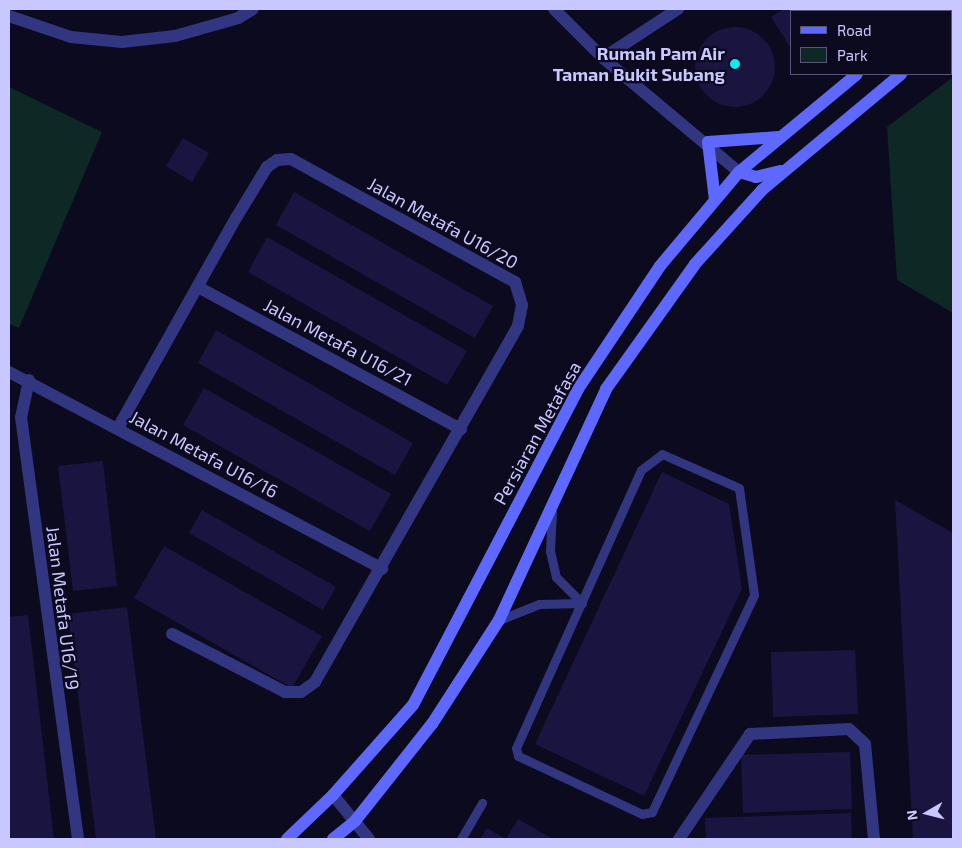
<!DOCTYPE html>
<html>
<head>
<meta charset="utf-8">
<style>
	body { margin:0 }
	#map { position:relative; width:962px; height:848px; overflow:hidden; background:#0c0a1e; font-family:"Exo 2",sans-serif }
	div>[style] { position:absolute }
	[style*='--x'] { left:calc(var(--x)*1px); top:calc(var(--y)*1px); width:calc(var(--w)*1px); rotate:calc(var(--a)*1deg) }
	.green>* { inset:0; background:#0d2825 }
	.building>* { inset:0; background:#1a1540 }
	.round { border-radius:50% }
	.service>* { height:9px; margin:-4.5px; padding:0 4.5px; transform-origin:4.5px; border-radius:4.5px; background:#323680 }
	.minor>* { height:12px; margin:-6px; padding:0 6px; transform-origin:6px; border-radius:6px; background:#323680 }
	.tertiary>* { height:12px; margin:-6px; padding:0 6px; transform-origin:6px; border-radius:6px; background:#323680 }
	.secondary>* { height:12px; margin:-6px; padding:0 6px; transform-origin:6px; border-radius:6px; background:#5e68ff }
	.dots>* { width:14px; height:14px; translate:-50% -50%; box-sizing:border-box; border:2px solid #0c0a1e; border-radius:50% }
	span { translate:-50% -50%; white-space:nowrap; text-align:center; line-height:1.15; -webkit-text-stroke:4.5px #0c0a1e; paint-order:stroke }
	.poi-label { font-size:18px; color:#c9c7ff; font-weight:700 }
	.right { translate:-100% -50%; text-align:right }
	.street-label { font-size:18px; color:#c9c7ff }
	.frame { position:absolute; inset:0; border:10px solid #c9c7ff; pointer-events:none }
	.legend { position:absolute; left:790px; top:10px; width:162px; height:65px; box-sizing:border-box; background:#0c0a1e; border:1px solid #585678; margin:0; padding:6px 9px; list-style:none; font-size:15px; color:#c9c7ff }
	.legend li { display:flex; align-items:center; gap:10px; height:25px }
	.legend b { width:25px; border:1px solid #585678 }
	.north { position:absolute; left:902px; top:788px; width:50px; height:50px; -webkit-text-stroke:4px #0c0a1e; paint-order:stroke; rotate:262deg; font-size:14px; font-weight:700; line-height:20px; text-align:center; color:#c9c7ff }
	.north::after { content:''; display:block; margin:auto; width:18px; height:22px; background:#c9c7ff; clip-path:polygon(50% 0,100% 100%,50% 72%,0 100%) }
</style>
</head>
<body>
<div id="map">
	<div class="green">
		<i style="clip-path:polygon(953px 77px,953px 313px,897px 280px,887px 127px)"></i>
		<i style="clip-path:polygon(9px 87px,102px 132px,19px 328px,9px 324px)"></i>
	</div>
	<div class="building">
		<i style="clip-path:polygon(784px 9px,807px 11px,791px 11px,791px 48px,771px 17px)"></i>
		<i class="round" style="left:695px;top:27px;width:80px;height:80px"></i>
		<i style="clip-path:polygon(183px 138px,209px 153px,192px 182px,166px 166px)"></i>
		<i style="clip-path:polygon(294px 192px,493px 306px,475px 338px,276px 225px)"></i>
		<i style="clip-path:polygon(267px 237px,467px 351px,447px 385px,248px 272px)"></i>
		<i style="clip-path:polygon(216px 330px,413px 443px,395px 475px,198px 363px)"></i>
		<i style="clip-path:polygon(204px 388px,391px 494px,370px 531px,183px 425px)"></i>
		<i style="clip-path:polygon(103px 461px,117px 586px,73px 591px,58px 466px)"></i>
		<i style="clip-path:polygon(662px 472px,729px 504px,742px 589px,644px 796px,535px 744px)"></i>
		<i style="clip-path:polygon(895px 500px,953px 533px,953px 839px,913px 839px)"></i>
		<i style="clip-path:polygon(202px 510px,336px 587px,323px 610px,189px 533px)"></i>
		<i style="clip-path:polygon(164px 546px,322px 636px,292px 688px,134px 598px)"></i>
		<i style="clip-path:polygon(127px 607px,156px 839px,96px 839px,68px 614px)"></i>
		<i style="clip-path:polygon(28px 615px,54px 839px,9px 839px,9px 617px)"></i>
		<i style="clip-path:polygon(855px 650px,858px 714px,773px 717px,771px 652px)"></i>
		<i style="clip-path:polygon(850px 752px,852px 809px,743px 813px,741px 755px)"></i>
		<i style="clip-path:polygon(851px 813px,852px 839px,706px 839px,705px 818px)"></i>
		<i style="clip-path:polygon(518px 819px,553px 839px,506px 839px)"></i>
		<i style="clip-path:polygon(487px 828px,506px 839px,480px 839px)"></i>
	</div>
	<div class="service">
		<i style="--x:662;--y:454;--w:84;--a:23.8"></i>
		<i style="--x:739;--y:488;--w:108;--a:82"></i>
		<i style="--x:754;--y:595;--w:240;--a:115.2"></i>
		<i style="--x:652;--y:812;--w:10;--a:169"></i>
		<i style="--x:642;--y:814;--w:137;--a:-154.9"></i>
		<i style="--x:518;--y:756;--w:8;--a:-104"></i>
		<i style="--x:516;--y:748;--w:305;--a:-65.8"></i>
		<i style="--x:641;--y:470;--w:26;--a:-37"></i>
		<i style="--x:552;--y:512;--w:39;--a:93"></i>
		<i style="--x:550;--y:551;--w:27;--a:77"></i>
		<i style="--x:556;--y:577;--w:37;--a:45"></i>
		<i style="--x:499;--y:620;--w:43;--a:-21.8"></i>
		<i style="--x:539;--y:604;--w:43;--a:-1.3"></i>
		<i style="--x:461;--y:839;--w:42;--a:-59.7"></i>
	</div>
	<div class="minor">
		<i style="--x:603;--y:58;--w:90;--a:-33.2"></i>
		<i style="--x:198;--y:287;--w:299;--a:28.4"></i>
		<i style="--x:9;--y:372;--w:422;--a:27.8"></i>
		<i style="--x:29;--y:380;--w:38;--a:102"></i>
		<i style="--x:21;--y:417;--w:426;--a:82.3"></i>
		<i style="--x:118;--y:428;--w:241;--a:-60.7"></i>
		<i style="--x:236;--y:218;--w:60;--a:-58.7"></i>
		<i style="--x:267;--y:167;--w:12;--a:-35"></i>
		<i style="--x:277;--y:160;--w:14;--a:-4"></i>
		<i style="--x:291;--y:159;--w:256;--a:28.8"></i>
		<i style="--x:515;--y:282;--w:24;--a:73"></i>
		<i style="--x:522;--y:305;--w:21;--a:101"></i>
		<i style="--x:518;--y:326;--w:410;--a:119.7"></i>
		<i style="--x:315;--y:682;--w:17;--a:144"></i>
		<i style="--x:301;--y:692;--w:16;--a:180"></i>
		<i style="--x:285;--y:692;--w:127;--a:-152.8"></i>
		<i style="--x:679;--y:839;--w:127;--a:-55.9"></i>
		<i style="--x:750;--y:734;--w:99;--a:-2.9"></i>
		<i style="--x:849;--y:729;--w:22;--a:43"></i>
		<i style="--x:865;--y:744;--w:95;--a:84.6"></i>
	</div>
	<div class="tertiary">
		<i style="--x:554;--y:9;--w:69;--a:45"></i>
		<i style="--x:603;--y:58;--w:177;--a:40"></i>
		<i style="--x:9;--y:16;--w:65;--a:18.7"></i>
		<i style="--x:71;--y:37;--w:51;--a:5.6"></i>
		<i style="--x:122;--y:42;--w:53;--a:-6.5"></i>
		<i style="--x:175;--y:36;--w:66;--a:-15.9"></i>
		<i style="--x:238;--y:18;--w:17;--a:-31"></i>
		<i style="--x:333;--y:795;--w:57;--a:50.7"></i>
	</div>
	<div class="secondary">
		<i style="--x:934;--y:11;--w:4;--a:-34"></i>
		<i style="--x:951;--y:32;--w:3;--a:-45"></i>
		<i style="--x:739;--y:172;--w:18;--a:16"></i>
		<i style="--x:756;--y:177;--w:25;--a:-14"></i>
		<i style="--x:715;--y:200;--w:58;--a:-96.9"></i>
		<i style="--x:708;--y:142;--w:71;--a:-4"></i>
		<i style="--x:287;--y:839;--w:64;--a:-43.7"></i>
		<i style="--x:333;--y:795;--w:120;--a:-48.4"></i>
		<i style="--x:413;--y:705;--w:356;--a:-62.4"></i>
		<i style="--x:578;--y:389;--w:148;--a:-56.3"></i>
		<i style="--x:660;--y:266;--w:123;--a:-50"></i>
		<i style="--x:739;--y:172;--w:153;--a:-39.7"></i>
		<i style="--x:333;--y:839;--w:28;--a:-39"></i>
		<i style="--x:355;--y:821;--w:124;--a:-51.6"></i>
		<i style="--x:432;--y:724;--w:124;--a:-57.2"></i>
		<i style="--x:499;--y:620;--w:255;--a:-65.1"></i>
		<i style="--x:606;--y:389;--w:153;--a:-54.5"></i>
		<i style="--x:695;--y:264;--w:100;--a:-47.8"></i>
		<i style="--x:762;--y:190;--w:181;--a:-39.8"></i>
	</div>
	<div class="dots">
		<i style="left:735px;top:64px;background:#00eff2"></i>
	</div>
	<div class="poi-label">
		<span class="right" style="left:725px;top:64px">Rumah Pam Air<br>Taman Bukit Subang</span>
	</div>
	<div class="street-label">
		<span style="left:443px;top:223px;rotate:29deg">Jalan Metafa U16/20</span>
		<span style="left:338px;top:342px;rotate:28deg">Jalan Metafa U16/21</span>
		<span style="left:537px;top:433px;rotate:-61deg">Persiaran Metafasa</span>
		<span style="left:204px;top:454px;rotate:28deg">Jalan Metafa U16/16</span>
		<span style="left:63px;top:608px;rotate:83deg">Jalan Metafa U16/19</span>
	</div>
	<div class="frame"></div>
	<ul class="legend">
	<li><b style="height:6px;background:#5e68ff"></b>Road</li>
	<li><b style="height:14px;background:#0d2825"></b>Park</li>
	</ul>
	<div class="north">N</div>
</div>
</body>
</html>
